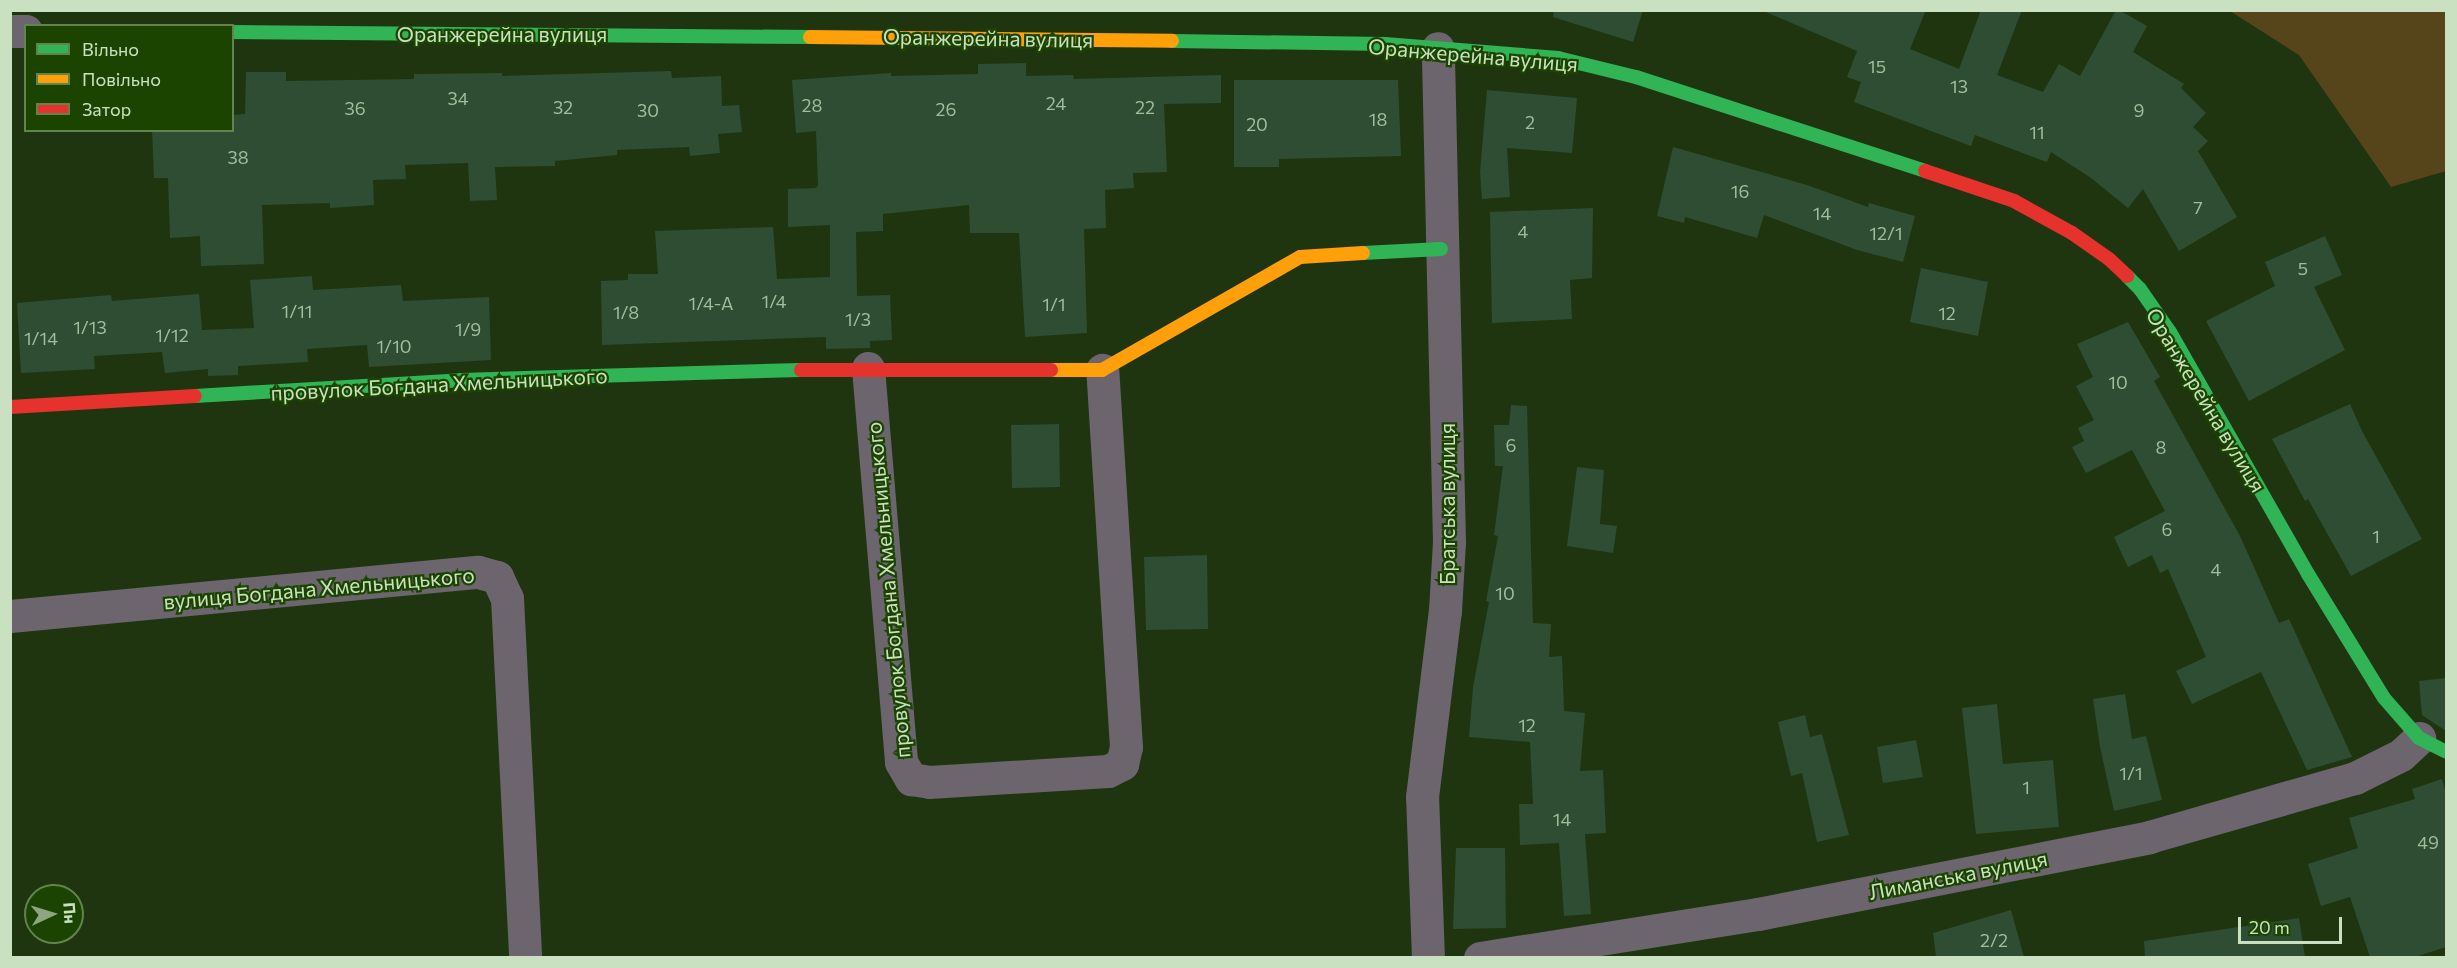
<!DOCTYPE html>
<html>
<head>
<meta charset="utf-8">
<style>
	body { margin:0 }
	#map { position:relative; width:2457px; height:968px; overflow:hidden; background:#1f3510; font-family:Commissioner,sans-serif }
	div>[style] { position:absolute }
	[style*='--x'] { left:calc(var(--x)*1px); top:calc(var(--y)*1px); width:calc(var(--w)*1px); rotate:calc(var(--a)*1deg) }
	.green>* { inset:0; background:#56441b }
	.building>* { inset:0; background:#2e4d32 }
	.street>* { height:33px; margin:-16.5px; padding:0 16.5px; transform-origin:16.5px; border-radius:16.5px; background:#6c656e }
	.fast>* { height:14px; margin:-7px; padding:0 7px; transform-origin:7px; border-radius:7px; background:#30b455 }
	.slow>* { height:14px; margin:-7px; padding:0 7px; transform-origin:7px; border-radius:7px; background:#ff9f0a }
	.jam>* { height:14px; margin:-7px; padding:0 7px; transform-origin:7px; border-radius:7px; background:#e5322d }
	span { translate:-50% -50%; white-space:nowrap; text-align:center; line-height:1.15; -webkit-text-stroke:4.5px #1c4401; paint-order:stroke }
	.number-label { font-size:18px; color:#a2bc9c }
	.number-label span { -webkit-text-stroke-width:0 }
	.street-label { font-size:21px; color:#c9e1c0 }
	.frame { position:absolute; inset:0; border:12px solid #c9e1c0; pointer-events:none }
	.legend { position:absolute; left:24px; top:24px; width:210px; height:108px; box-sizing:border-box; background:#1c4401; border:2px solid #61834d; margin:0; padding:8px 10px; list-style:none; font-size:18px; color:#c9e1c0 }
	.legend li { display:flex; align-items:center; gap:12px; height:30px }
	.legend b { width:30px; border:2px solid #61834d }
	.north { position:absolute; left:24px; top:884px; width:60px; height:60px; box-sizing:border-box; background:#1c4401; border:2px solid #61834d; border-radius:50%; rotate:86deg; font-size:16px; font-weight:700; line-height:24px; text-align:center; color:#c9e1c0 }
	.north::after { content:''; display:block; margin:auto; width:21px; height:27px; background:#8ea582; clip-path:polygon(50% 0,100% 100%,50% 72%,0 100%) }
	.scale { position:absolute; left:2238px; top:917px; width:104px; height:27px; box-sizing:border-box; border:3px solid #c9e1c0; border-top:0; padding-left:8px; font-size:18px; line-height:21px; white-space:nowrap; color:#c9e1c0; -webkit-text-stroke:4px #1c4401; paint-order:stroke }
</style>
</head>
<body>
<div id="map">
	<div class="green">
		<i style="clip-path:polygon(2230px 11px,2446px 11px,2446px 171px,2391px 187px,2299px 55px)"></i>
	</div>
	<div class="building">
		<i style="clip-path:polygon(1554px 10px,1643px 10px,1633px 42px,1553px 17px)"></i>
		<i style="clip-path:polygon(1761px 10px,1926px 10px,1910px 49px,1959px 69px,1981px 10px,2022px 10px,1997px 75px,2043px 92px,2059px 64px,2080px 76px,2116px 10px,2119px 10px,2147px 26px,2133px 52px,2184px 84px,2181px 88px,2206px 113px,2193px 127px,2208px 141px,2198px 151px,2237px 217px,2179px 251px,2143px 189px,2128px 208px,2091px 178px,2051px 152px,2047px 162px,1975px 135px,1971px 146px,1854px 102px,1861px 82px,1847px 77px,1857px 51px)"></i>
		<i style="clip-path:polygon(1026px 63px,1026px 76px,1073px 75px,1074px 79px,1221px 75px,1221px 103px,1164px 104px,1167px 172px,1133px 173px,1134px 188px,1105px 190px,1106px 228px,1084px 229px,1087px 333px,1025px 337px,1019px 233px,970px 233px,969px 205px,883px 214px,883px 231px,856px 232px,857px 296px,890px 295px,892px 340px,870px 341px,870px 348px,826px 349px,826px 337px,602px 345px,601px 281px,628px 280px,628px 274px,658px 274px,655px 231px,773px 227px,777px 279px,830px 277px,830px 225px,788px 227px,788px 189px,816px 188px,818px 185px,816px 131px,796px 133px,792px 80px,891px 73px,891px 76px,978px 74px,978px 64px)"></i>
		<i style="clip-path:polygon(671px 71px,672px 78px,721px 76px,722px 106px,739px 105px,742px 132px,718px 134px,720px 153px,690px 156px,689px 147px,617px 150px,617px 155px,555px 161px,555px 166px,495px 167px,497px 200px,470px 201px,468px 163px,405px 165px,406px 179px,373px 180px,374px 205px,330px 208px,330px 203px,262px 205px,264px 264px,201px 266px,200px 236px,170px 238px,168px 178px,154px 178px,152px 130px,232px 130px,232px 115px,245px 114px,246px 72px,286px 72px,286px 81px,414px 79px,414px 74px,502px 73px,502px 76px)"></i>
		<i style="clip-path:polygon(1234px 80px,1398px 80px,1401px 156px,1279px 159px,1279px 167px,1234px 167px)"></i>
		<i style="clip-path:polygon(1487px 90px,1577px 98px,1572px 153px,1507px 148px,1510px 197px,1482px 199px,1480px 172px)"></i>
		<i style="clip-path:polygon(1673px 147px,1807px 185px,1868px 207px,1869px 203px,1915px 216px,1903px 262px,1857px 250px,1764px 215px,1757px 238px,1685px 217px,1684px 223px,1657px 216px)"></i>
		<i style="clip-path:polygon(1593px 208px,1592px 278px,1570px 280px,1572px 319px,1492px 323px,1490px 212px)"></i>
		<i style="clip-path:polygon(2325px 236px,2342px 275px,2314px 287px,2345px 350px,2249px 401px,2206px 321px,2275px 286px,2265px 262px)"></i>
		<i style="clip-path:polygon(1921px 268px,1988px 282px,1978px 336px,1910px 322px)"></i>
		<i style="clip-path:polygon(312px 276px,313px 290px,401px 285px,403px 301px,489px 297px,491px 360px,369px 367px,367px 345px,307px 349px,308px 362px,238px 366px,238px 375px,208px 376px,208px 369px,165px 373px,162px 352px,94px 356px,95px 369px,21px 373px,17px 303px,111px 295px,112px 301px,199px 294px,202px 330px,254px 328px,250px 280px)"></i>
		<i style="clip-path:polygon(2128px 322px,2160px 377px,2154px 381px,2240px 536px,2279px 623px,2289px 619px,2352px 757px,2307px 770px,2261px 672px,2192px 704px,2176px 671px,2206px 657px,2168px 569px,2160px 573px,2152px 555px,2128px 567px,2114px 537px,2165px 511px,2132px 450px,2086px 473px,2072px 447px,2084px 441px,2078px 428px,2094px 420px,2076px 386px,2093px 377px,2077px 344px)"></i>
		<i style="clip-path:polygon(2350px 404px,2362px 431px,2422px 539px,2351px 576px,2308px 499px,2305px 501px,2272px 439px)"></i>
		<i style="clip-path:polygon(1511px 405px,1527px 406px,1533px 623px,1551px 624px,1549px 657px,1562px 656px,1564px 711px,1585px 713px,1580px 771px,1603px 770px,1606px 833px,1585px 834px,1591px 914px,1564px 916px,1559px 843px,1520px 845px,1519px 804px,1533px 804px,1530px 742px,1469px 737px,1473px 687px,1489px 602px,1486px 601px,1498px 536px,1494px 535px,1503px 466px,1495px 466px,1494px 425px,1509px 425px)"></i>
		<i style="clip-path:polygon(1059px 424px,1060px 487px,1012px 488px,1011px 425px)"></i>
		<i style="clip-path:polygon(1577px 467px,1604px 470px,1600px 524px,1617px 526px,1613px 553px,1567px 546px)"></i>
		<i style="clip-path:polygon(1207px 555px,1208px 629px,1146px 630px,1144px 557px)"></i>
		<i style="clip-path:polygon(2446px 678px,2446px 731px,2422px 715px,2419px 681px)"></i>
		<i style="clip-path:polygon(2125px 694px,2132px 739px,2146px 736px,2162px 800px,2114px 811px,2100px 747px,2093px 699px)"></i>
		<i style="clip-path:polygon(1997px 704px,2003px 764px,2053px 760px,2059px 827px,1976px 834px,1962px 708px)"></i>
		<i style="clip-path:polygon(1805px 715px,1810px 737px,1822px 734px,1849px 835px,1817px 842px,1802px 773px,1791px 776px,1778px 722px)"></i>
		<i style="clip-path:polygon(1916px 740px,1923px 777px,1883px 783px,1877px 747px)"></i>
		<i style="clip-path:polygon(2442px 779px,2446px 794px,2446px 947px,2415px 957px,2370px 957px,2350px 897px,2321px 906px,2308px 864px,2358px 848px,2349px 818px,2415px 799px,2412px 789px)"></i>
		<i style="clip-path:polygon(1456px 848px,1505px 848px,1506px 928px,1453px 929px)"></i>
		<i style="clip-path:polygon(2011px 910px,2024px 957px,1936px 957px,1933px 933px)"></i>
		<i style="clip-path:polygon(2299px 918px,2305px 957px,2145px 957px,2144px 941px)"></i>
	</div>
	<div class="street">
		<i style="--x:10;--y:31;--w:16;--a:0"></i>
		<i style="--x:868;--y:368;--w:395;--a:85.2"></i>
		<i style="--x:901;--y:762;--w:20;--a:60"></i>
		<i style="--x:911;--y:779;--w:18;--a:9"></i>
		<i style="--x:929;--y:782;--w:179;--a:-3.5"></i>
		<i style="--x:1108;--y:771;--w:16;--a:-27"></i>
		<i style="--x:1122;--y:764;--w:17;--a:-77"></i>
		<i style="--x:1126;--y:747;--w:378;--a:-93.6"></i>
		<i style="--x:10;--y:616;--w:470;--a:-5.4"></i>
		<i style="--x:478;--y:572;--w:20;--a:15"></i>
		<i style="--x:497;--y:577;--w:23;--a:65"></i>
		<i style="--x:507;--y:598;--w:360;--a:87.1"></i>
		<i style="--x:1428;--y:958;--w:161;--a:-92.1"></i>
		<i style="--x:1422;--y:797;--w:187;--a:-83"></i>
		<i style="--x:1445;--y:611;--w:69;--a:-86.7"></i>
		<i style="--x:1449;--y:542;--w:494;--a:-91.3"></i>
		<i style="--x:1480;--y:958;--w:281;--a:-9"></i>
		<i style="--x:1758;--y:914;--w:399;--a:-11.1"></i>
		<i style="--x:2149;--y:837;--w:214;--a:-16"></i>
		<i style="--x:2355;--y:778;--w:51;--a:-26.6"></i>
		<i style="--x:2401;--y:755;--w:25;--a:-43"></i>
	</div>
	<div class="fast">
		<i style="--x:232;--y:32;--w:578;--a:0.5"></i>
		<i style="--x:1172;--y:41;--w:213;--a:0.8"></i>
		<i style="--x:1385;--y:44;--w:174;--a:4.6"></i>
		<i style="--x:1558;--y:58;--w:80;--a:13.7"></i>
		<i style="--x:1636;--y:77;--w:304;--a:18"></i>
		<i style="--x:1363;--y:253;--w:78;--a:-2.9"></i>
		<i style="--x:2127;--y:276;--w:18;--a:45"></i>
		<i style="--x:2140;--y:289;--w:52;--a:55.1"></i>
		<i style="--x:2170;--y:332;--w:279;--a:60.3"></i>
		<i style="--x:2308;--y:574;--w:145;--a:58.5"></i>
		<i style="--x:2384;--y:698;--w:53;--a:48.8"></i>
		<i style="--x:2419;--y:738;--w:30;--a:27"></i>
		<i style="--x:195;--y:396;--w:266;--a:-3.4"></i>
		<i style="--x:461;--y:380;--w:340;--a:-1.7"></i>
	</div>
	<div class="slow">
		<i style="--x:810;--y:37;--w:362;--a:0.6"></i>
		<i style="--x:1051;--y:370;--w:51;--a:0"></i>
		<i style="--x:1102;--y:370;--w:228;--a:-29.7"></i>
		<i style="--x:1300;--y:257;--w:63;--a:-3.6"></i>
	</div>
	<div class="jam">
		<i style="--x:1925;--y:171;--w:94;--a:18.6"></i>
		<i style="--x:2014;--y:201;--w:66;--a:28.9"></i>
		<i style="--x:2072;--y:233;--w:45;--a:35.1"></i>
		<i style="--x:2109;--y:259;--w:25;--a:43"></i>
		<i style="--x:801;--y:370;--w:250;--a:0"></i>
		<i style="--x:10;--y:407;--w:185;--a:-3.4"></i>
	</div>
	<div class="number-label">
		<span style="left:1877px;top:66px">15</span>
		<span style="left:1959px;top:86px">13</span>
		<span style="left:458px;top:98px">34</span>
		<span style="left:1056px;top:103px">24</span>
		<span style="left:812px;top:105px">28</span>
		<span style="left:563px;top:107px">32</span>
		<span style="left:1145px;top:107px">22</span>
		<span style="left:355px;top:108px">36</span>
		<span style="left:946px;top:109px">26</span>
		<span style="left:648px;top:110px">30</span>
		<span style="left:2139px;top:110px">9</span>
		<span style="left:1378px;top:119px">18</span>
		<span style="left:1530px;top:122px">2</span>
		<span style="left:1257px;top:124px">20</span>
		<span style="left:2037px;top:132px">11</span>
		<span style="left:238px;top:157px">38</span>
		<span style="left:1740px;top:191px">16</span>
		<span style="left:2198px;top:207px">7</span>
		<span style="left:1822px;top:213px">14</span>
		<span style="left:1523px;top:231px">4</span>
		<span style="left:1886px;top:233px">12/1</span>
		<span style="left:2303px;top:268px">5</span>
		<span style="left:774px;top:301px">1/4</span>
		<span style="left:711px;top:303px">1/4-А</span>
		<span style="left:1054px;top:304px">1/1</span>
		<span style="left:297px;top:311px">1/11</span>
		<span style="left:626px;top:312px">1/8</span>
		<span style="left:1947px;top:313px">12</span>
		<span style="left:858px;top:319px">1/3</span>
		<span style="left:90px;top:327px">1/13</span>
		<span style="left:468px;top:329px">1/9</span>
		<span style="left:172px;top:335px">1/12</span>
		<span style="left:41px;top:338px">1/14</span>
		<span style="left:394px;top:346px">1/10</span>
		<span style="left:2118px;top:382px">10</span>
		<span style="left:1511px;top:445px">6</span>
		<span style="left:2161px;top:447px">8</span>
		<span style="left:2167px;top:529px">6</span>
		<span style="left:2376px;top:536px">1</span>
		<span style="left:2216px;top:569px">4</span>
		<span style="left:1505px;top:593px">10</span>
		<span style="left:1527px;top:725px">12</span>
		<span style="left:2131px;top:773px">1/1</span>
		<span style="left:2026px;top:787px">1</span>
		<span style="left:1562px;top:819px">14</span>
		<span style="left:2428px;top:842px">49</span>
		<span style="left:1994px;top:940px">2/2</span>
	</div>
	<div class="street-label">
		<span style="left:502px;top:34px">Оранжерейна вулиця</span>
		<span style="left:988px;top:38px;rotate:1deg">Оранжерейна вулиця</span>
		<span style="left:1473px;top:55px;rotate:5deg">Оранжерейна вулиця</span>
		<span style="left:439px;top:384px;rotate:-3deg">провулок Богдана Хмельницького</span>
		<span style="left:2206px;top:400px;rotate:59deg">Оранжерейна вулиця</span>
		<span style="left:1447px;top:504px;rotate:-90deg">Братська вулиця</span>
		<span style="left:319px;top:588px;rotate:-5deg">вулиця Богдана Хмельницького</span>
		<span style="left:888px;top:590px;rotate:-95deg">провулок Богдана Хмельницького</span>
		<span style="left:1958px;top:875px;rotate:-11deg">Лиманська вулиця</span>
	</div>
	<div class="frame"></div>
	<ul class="legend">
	<li><b style="height:8px;background:#30b455"></b>Вільно</li>
	<li><b style="height:8px;background:#ff9f0a"></b>Повільно</li>
	<li><b style="height:8px;background:#e5322d"></b>Затор</li>
	</ul>
	<div class="north">Пн</div>
	<div class="scale">20 m</div>
</div>
</body>
</html>
